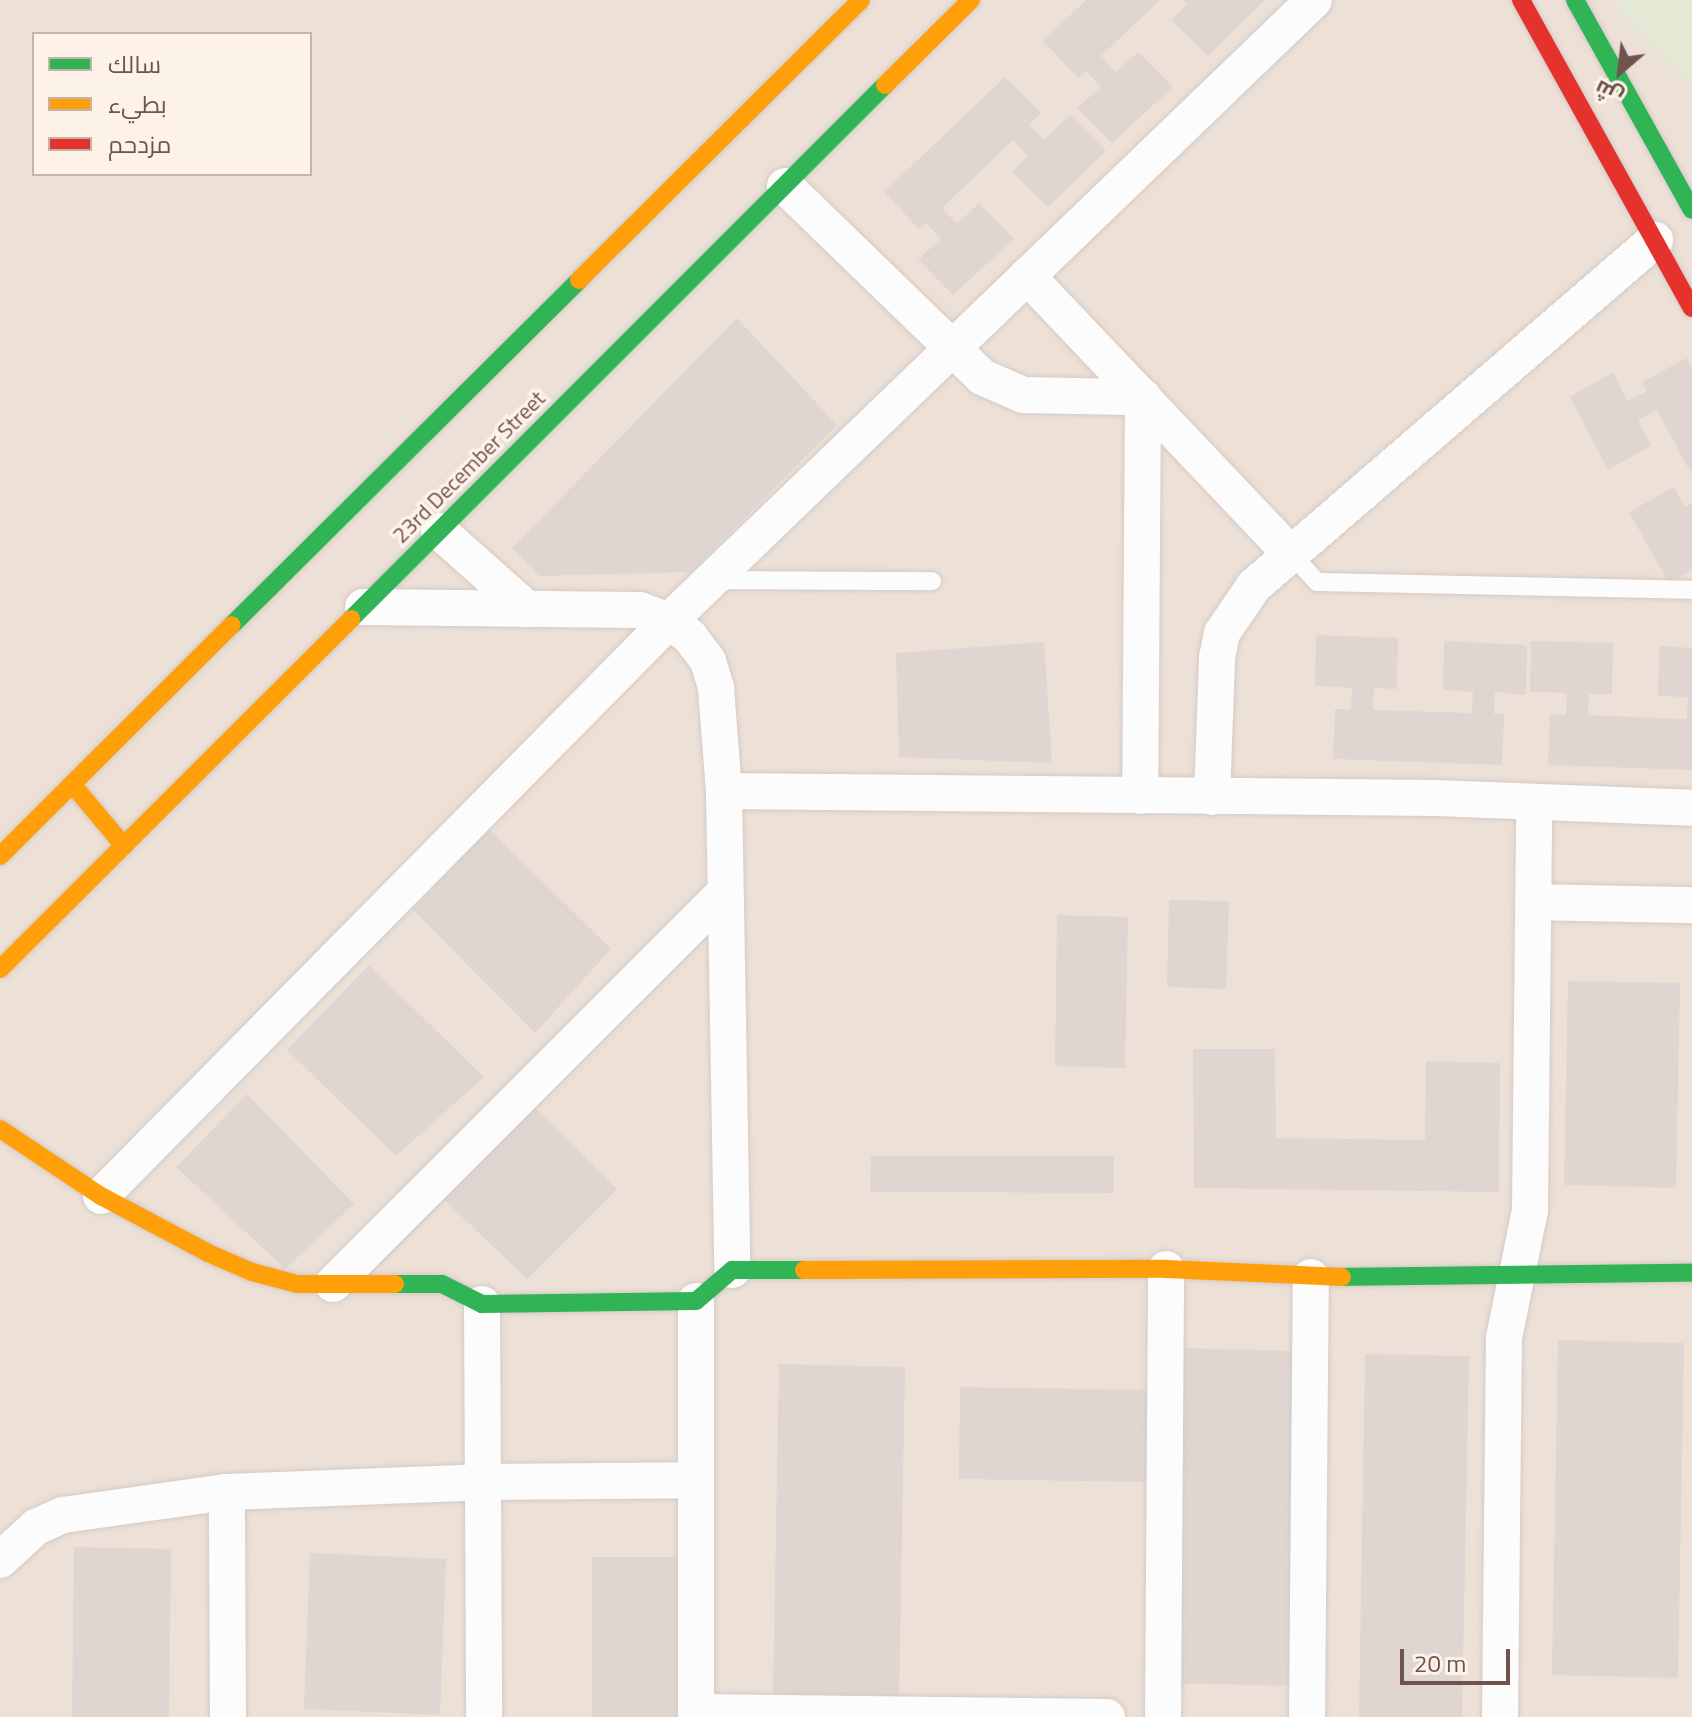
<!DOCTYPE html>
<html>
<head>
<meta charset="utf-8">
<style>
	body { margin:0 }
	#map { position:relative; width:1692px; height:1717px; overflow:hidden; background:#f4eee8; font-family:"Titillium Web",Cairo,sans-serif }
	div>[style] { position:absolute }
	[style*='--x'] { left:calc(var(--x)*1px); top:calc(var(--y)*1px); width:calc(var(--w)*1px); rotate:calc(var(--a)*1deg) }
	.residential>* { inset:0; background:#ede0d6 }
	.green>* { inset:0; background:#e3e9d4 }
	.building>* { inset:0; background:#e0d6d1 }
	.roads { filter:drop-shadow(0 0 2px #d3cbc6) drop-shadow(0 0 2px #d3cbc6) }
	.lane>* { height:18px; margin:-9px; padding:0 9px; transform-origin:9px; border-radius:9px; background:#fdfcfc }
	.street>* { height:36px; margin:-18px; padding:0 18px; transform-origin:18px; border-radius:18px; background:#fdfcfc }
	.fast>* { height:18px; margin:-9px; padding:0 9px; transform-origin:9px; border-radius:9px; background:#30b455 }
	.slow>* { height:18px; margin:-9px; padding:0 9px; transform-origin:9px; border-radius:9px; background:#ff9f0a }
	.jam>* { height:18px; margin:-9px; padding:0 9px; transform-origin:9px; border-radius:9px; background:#e5322d }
	span { translate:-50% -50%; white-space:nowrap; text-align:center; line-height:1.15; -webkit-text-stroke:7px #fdf2e8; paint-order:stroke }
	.street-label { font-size:22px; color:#6e544c }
	.legend { position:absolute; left:32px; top:32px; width:280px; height:144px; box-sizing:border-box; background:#fdf2e8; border:2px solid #c4b3aa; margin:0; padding:10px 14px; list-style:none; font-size:24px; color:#6e544c }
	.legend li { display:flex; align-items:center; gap:16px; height:40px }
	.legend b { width:40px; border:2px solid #c4b3aa }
	.north { position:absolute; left:1580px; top:32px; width:80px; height:80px; -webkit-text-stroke:6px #fdf2e8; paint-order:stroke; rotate:208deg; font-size:22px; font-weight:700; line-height:32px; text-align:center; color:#6e544c }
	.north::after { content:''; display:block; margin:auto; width:28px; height:36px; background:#6e544c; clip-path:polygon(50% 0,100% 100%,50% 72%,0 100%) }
	.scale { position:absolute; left:1400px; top:1649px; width:110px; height:36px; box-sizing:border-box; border:4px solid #6e544c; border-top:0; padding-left:10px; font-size:24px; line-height:28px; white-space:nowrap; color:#6e544c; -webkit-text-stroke:6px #fdf2e8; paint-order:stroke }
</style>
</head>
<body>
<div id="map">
	<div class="residential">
		<i style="clip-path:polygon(evenodd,0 0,1692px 0,1692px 1717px,0 1717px,0 0,34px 34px,310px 34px,310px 174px,34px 174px,34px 34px)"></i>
	</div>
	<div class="green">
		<i style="clip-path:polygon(1619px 0,1692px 0,1692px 84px,1614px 5px)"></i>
	</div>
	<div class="building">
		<i style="clip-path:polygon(1086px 0,1160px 0,1101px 56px,1116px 72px,1138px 52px,1173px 87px,1112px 143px,1077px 108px,1101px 87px,1086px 71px,1078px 78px,1043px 41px)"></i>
		<i style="clip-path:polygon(1184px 0,1265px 0,1208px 56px,1171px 20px,1187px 4px)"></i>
		<i style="clip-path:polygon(1005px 77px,1041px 113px,1029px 125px,1044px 140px,1070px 115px,1106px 151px,1048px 207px,1012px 172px,1028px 156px,1013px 140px,942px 208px,957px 224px,979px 203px,1014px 239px,953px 295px,918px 259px,941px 239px,926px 223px,919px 229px,884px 192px)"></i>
		<i style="clip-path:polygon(737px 318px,837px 425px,691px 572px,539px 576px,512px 548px)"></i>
		<i style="clip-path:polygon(1687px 358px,1692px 368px,1692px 475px,1657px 410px,1638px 420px,1651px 446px,1608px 470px,1570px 397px,1613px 372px,1627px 401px,1647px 391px,1642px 382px)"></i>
		<i style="clip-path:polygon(1674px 487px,1685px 507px,1692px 503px,1692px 570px,1669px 583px,1629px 512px)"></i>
		<i style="clip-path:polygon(1316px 635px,1398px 638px,1397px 689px,1374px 688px,1373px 710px,1472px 713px,1473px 692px,1443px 690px,1444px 641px,1527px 645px,1526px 695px,1495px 692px,1494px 714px,1504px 714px,1502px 765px,1333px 759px,1335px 709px,1351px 709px,1352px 688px,1315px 686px)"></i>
		<i style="clip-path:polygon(1531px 641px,1613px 643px,1612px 694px,1589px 694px,1588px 715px,1687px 719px,1688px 697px,1658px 696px,1659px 646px,1692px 648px,1692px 770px,1548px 765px,1550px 714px,1566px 715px,1567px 693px,1530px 692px)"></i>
		<i style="clip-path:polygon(1044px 642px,1052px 763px,899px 757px,896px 653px)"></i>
		<i style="clip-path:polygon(488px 828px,611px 949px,535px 1033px,413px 910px)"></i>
		<i style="clip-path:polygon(1169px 900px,1229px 901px,1226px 989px,1167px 987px)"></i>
		<i style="clip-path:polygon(1057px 915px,1128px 917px,1125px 1068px,1055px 1066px)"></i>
		<i style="clip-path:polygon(369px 965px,484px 1077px,396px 1156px,287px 1050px)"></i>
		<i style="clip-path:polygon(1568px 981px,1680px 983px,1676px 1188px,1564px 1185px)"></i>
		<i style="clip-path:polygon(1193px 1049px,1275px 1049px,1276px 1138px,1425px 1140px,1426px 1061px,1500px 1063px,1499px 1192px,1194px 1188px)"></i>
		<i style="clip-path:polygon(247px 1094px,354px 1204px,285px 1269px,176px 1167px)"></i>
		<i style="clip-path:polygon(526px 1099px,617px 1189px,527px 1279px,434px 1190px)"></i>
		<i style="clip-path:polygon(871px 1156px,1114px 1156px,1114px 1193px,870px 1192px)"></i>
		<i style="clip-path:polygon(1558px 1340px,1684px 1343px,1678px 1678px,1552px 1675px)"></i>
		<i style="clip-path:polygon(1175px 1348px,1300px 1351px,1294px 1686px,1168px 1683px)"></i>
		<i style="clip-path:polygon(1365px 1354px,1469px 1356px,1462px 1717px,1359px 1717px)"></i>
		<i style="clip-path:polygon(779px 1364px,905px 1367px,899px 1702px,773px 1699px)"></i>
		<i style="clip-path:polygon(960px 1387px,1155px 1390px,1154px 1482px,959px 1479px)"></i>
		<i style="clip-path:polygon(74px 1547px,171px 1549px,169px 1717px,72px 1717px)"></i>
		<i style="clip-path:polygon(310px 1553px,446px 1559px,440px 1715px,304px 1709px)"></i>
		<i style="clip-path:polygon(592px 1557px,682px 1557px,682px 1717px,592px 1717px)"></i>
	</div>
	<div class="roads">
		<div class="lane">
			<i style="--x:1291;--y:554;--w:38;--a:47"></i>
			<i style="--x:1317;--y:582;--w:375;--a:1.2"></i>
			<i style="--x:715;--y:580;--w:217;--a:0.3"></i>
		</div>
		<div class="street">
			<i style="--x:785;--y:186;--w:274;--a:44.1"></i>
			<i style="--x:982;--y:377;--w:45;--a:23.7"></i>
			<i style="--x:1023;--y:395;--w:120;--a:1"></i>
			<i style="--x:1143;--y:397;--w:399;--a:90.4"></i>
			<i style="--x:1027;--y:276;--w:383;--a:46.5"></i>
			<i style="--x:439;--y:531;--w:118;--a:41.6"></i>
			<i style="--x:363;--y:607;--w:277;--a:0.6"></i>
			<i style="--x:640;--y:610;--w:31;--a:21"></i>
			<i style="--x:669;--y:621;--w:26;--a:37"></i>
			<i style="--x:690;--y:637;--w:30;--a:53"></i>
			<i style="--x:708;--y:661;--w:28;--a:73"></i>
			<i style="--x:716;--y:688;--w:103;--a:85.6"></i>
			<i style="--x:724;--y:791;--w:479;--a:89"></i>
			<i style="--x:724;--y:791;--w:712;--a:0.56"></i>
			<i style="--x:1436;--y:798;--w:256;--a:2.2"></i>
			<i style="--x:1212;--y:797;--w:139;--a:-87.9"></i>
			<i style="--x:1217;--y:658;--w:25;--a:-79"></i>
			<i style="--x:1222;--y:633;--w:57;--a:-55.8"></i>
			<i style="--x:1254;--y:586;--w:530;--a:-40.79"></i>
			<i style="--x:1533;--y:902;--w:159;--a:1.1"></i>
			<i style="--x:101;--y:1196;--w:808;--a:-45.35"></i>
			<i style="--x:669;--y:621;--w:895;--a:-43.91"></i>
			<i style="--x:333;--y:1284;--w:552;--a:-45"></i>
			<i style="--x:482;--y:1304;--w:413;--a:89.7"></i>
			<i style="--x:0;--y:1560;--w:49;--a:-42.5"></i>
			<i style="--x:36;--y:1527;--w:30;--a:-24"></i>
			<i style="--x:63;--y:1515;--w:166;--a:-8"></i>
			<i style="--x:696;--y:1712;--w:411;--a:0.7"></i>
			<i style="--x:228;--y:1717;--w:225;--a:-90.3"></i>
			<i style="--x:227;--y:1492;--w:255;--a:-2.2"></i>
			<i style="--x:482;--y:1482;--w:214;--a:-0.5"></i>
			<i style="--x:696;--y:1717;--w:416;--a:-90"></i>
			<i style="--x:1163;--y:1717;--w:448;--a:-89.6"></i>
			<i style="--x:1307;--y:1717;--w:440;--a:-89.5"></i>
			<i style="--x:1500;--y:1717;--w:379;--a:-89.4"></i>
			<i style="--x:1504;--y:1338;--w:131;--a:-78.5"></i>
			<i style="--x:1530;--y:1210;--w:408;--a:-89.4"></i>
		</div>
		<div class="fast">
			<i style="--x:1575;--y:0;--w:240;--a:60.9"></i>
			<i style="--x:351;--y:619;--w:755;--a:-45"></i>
			<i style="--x:232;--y:625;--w:489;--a:-44.8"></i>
			<i style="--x:1342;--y:1277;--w:350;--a:-0.7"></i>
			<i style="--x:395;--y:1284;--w:47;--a:0"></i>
			<i style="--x:442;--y:1284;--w:45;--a:26.6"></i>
			<i style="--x:482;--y:1304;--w:214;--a:-0.8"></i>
			<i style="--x:696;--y:1301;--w:48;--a:-40.7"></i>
			<i style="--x:732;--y:1270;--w:72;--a:0"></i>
		</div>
		<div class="slow">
			<i style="--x:885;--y:85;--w:121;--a:-44.7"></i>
			<i style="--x:579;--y:280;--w:397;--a:-44.8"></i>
			<i style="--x:72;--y:784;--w:81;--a:50"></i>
			<i style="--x:0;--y:856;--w:327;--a:-44.9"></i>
			<i style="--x:0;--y:969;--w:496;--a:-44.9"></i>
			<i style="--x:0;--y:1129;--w:121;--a:33.6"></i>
			<i style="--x:101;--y:1196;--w:121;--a:28"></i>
			<i style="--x:208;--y:1253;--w:48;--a:23.4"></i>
			<i style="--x:252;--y:1272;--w:47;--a:14.9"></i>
			<i style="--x:297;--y:1284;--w:98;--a:0"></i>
			<i style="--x:804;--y:1270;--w:362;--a:-0.2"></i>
			<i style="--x:1166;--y:1269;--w:176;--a:2.6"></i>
		</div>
		<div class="jam">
			<i style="--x:1521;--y:0;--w:352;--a:61"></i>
		</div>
	</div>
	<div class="street-label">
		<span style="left:469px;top:467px;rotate:-45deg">23rd December Street</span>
	</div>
	<ul class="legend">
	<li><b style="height:10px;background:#30b455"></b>سالك</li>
	<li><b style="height:10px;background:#ff9f0a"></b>بطيء</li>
	<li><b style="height:10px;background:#e5322d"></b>مزدحم</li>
	</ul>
	<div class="north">ش</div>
	<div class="scale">20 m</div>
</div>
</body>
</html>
